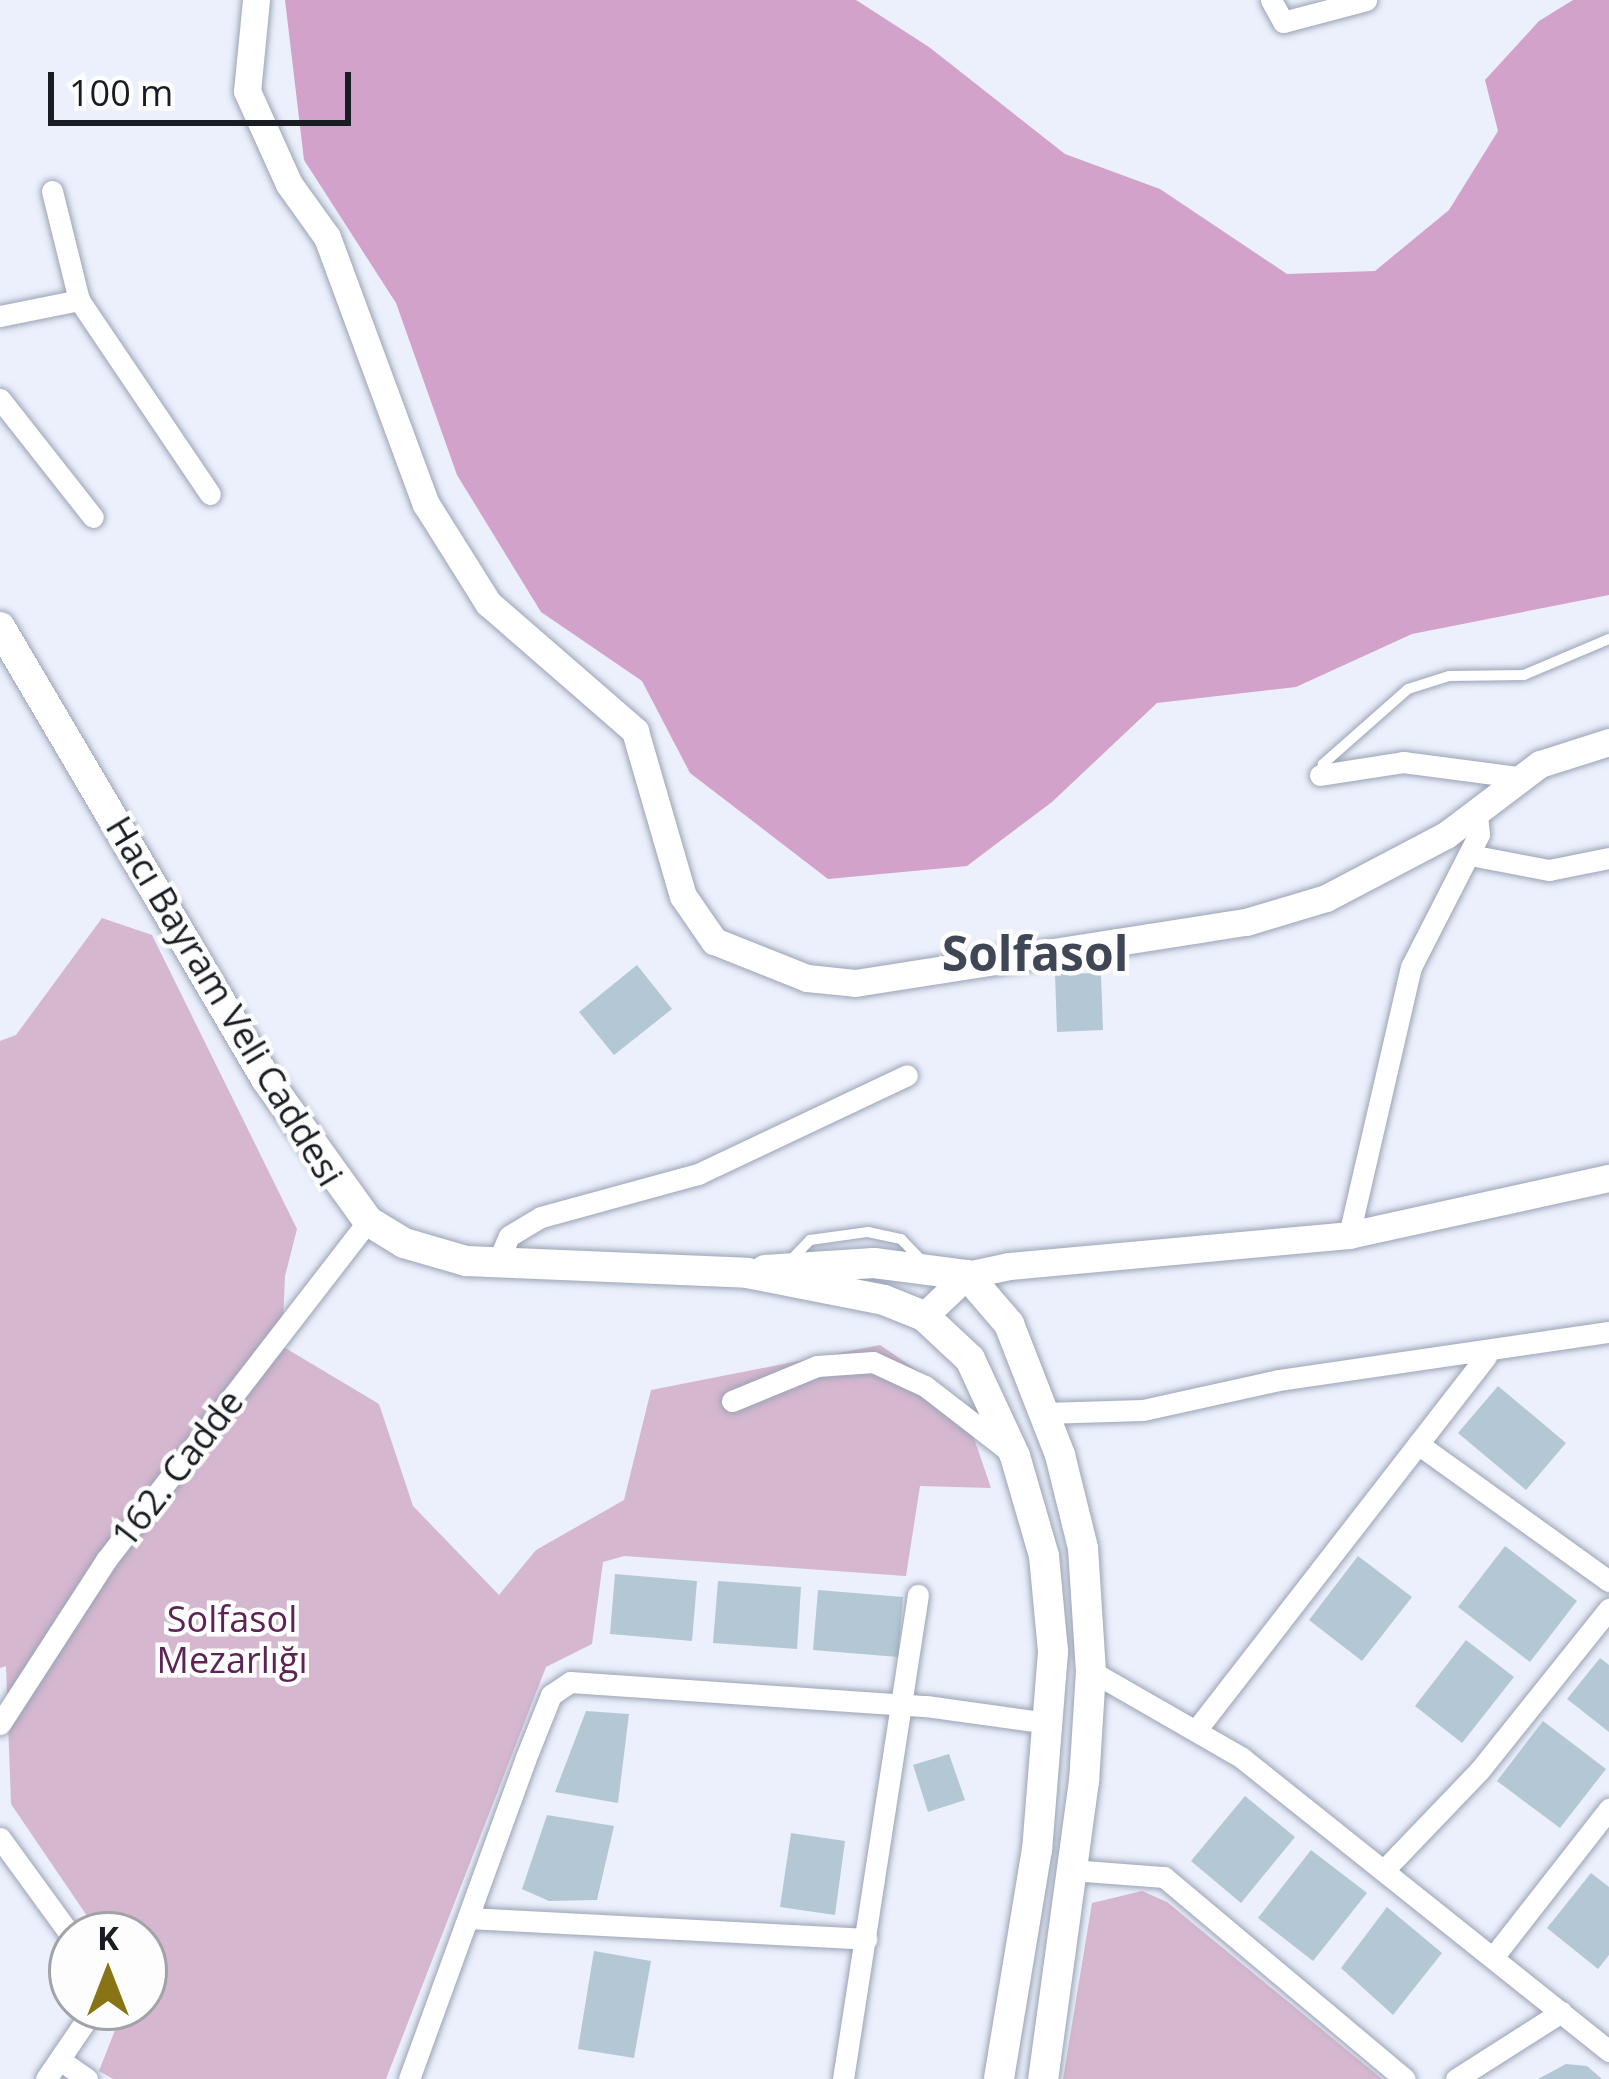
<!DOCTYPE html>
<html>
<head>
<meta charset="utf-8">
<style>
	body { margin:0 }
	#map { position:relative; width:1609px; height:2079px; overflow:hidden; background:#ebf0fc; font-family:"Open Sans",sans-serif }
	div>[style] { position:absolute }
	[style*='--x'] { left:calc(var(--x)*1px); top:calc(var(--y)*1px); width:calc(var(--w)*1px); rotate:calc(var(--a)*1deg) }
	.green>* { inset:0; background:#d5b7cf }
	.forest>* { inset:0; background:#d3a2ca }
	.building>* { inset:0; background:#b3c8d4 }
	.roads { filter:drop-shadow(0 0 3px #9ba3b5) drop-shadow(0 0 3px #9ba3b5) }
	.service>* { height:10px; margin:-5px; padding:0 5px; transform-origin:5px; border-radius:5px; background:#fff }
	.minor>* { height:21px; margin:-10.5px; padding:0 10.5px; transform-origin:10.5px; border-radius:10.5px; background:#fff }
	.tertiary>* { height:27px; margin:-13.5px; padding:0 13.5px; transform-origin:13.5px; border-radius:13.5px; background:#fff }
	.secondary>* { height:30px; margin:-15px; padding:0 15px; transform-origin:15px; border-radius:15px; background:#fff }
	span { translate:-50% -50%; white-space:nowrap; text-align:center; line-height:1.15; -webkit-text-stroke:9px #fdfdfd; paint-order:stroke }
	.street-label { font-size:36px; color:#191d23 }
	.park-label { font-size:36px; color:#5d2355 }
	.district-label { font-size:48px; color:#3f4756; font-weight:700 }
	.north { position:absolute; left:48px; top:1911px; width:120px; height:120px; box-sizing:border-box; background:#fdfdfd; border:3px solid #a2a3a6; border-radius:50%; rotate:0deg; font-size:33px; font-weight:700; line-height:48px; text-align:center; color:#191d23 }
	.north::after { content:''; display:block; margin:auto; width:42px; height:54px; background:#887315; clip-path:polygon(50% 0,100% 100%,50% 72%,0 100%) }
	.scale { position:absolute; left:48px; top:72px; width:303px; height:54px; box-sizing:border-box; border:6px solid #191d23; border-top:0; padding-left:15px; font-size:36px; line-height:42px; white-space:nowrap; color:#191d23; -webkit-text-stroke:9px #fdfdfd; paint-order:stroke }
</style>
</head>
<body>
<div id="map">
	<div class="green">
		<i style="clip-path:polygon(102px 918px,152px 935px,297px 1229px,285px 1276px,282px 1346px,379px 1404px,413px 1506px,499px 1595px,536px 1550px,624px 1500px,651px 1390px,880px 1345px,961px 1400px,991px 1488px,920px 1486px,906px 1576px,624px 1556px,603px 1562px,592px 1644px,546px 1667px,386px 2079px,113px 2079px,99px 2071px,124px 2007px,144px 2007px,144px 1935px,100px 1935px,11px 1804px,6px 1666px,0 1668px,0 1041px,16px 1035px)"></i>
		<i style="clip-path:polygon(1142px 1891px,1167px 1902px,1382px 2079px,1063px 2079px,1092px 1903px)"></i>
	</div>
	<div class="forest">
		<i style="clip-path:polygon(285px 0,856px 0,929px 47px,1065px 154px,1160px 189px,1287px 274px,1375px 271px,1449px 210px,1498px 131px,1485px 80px,1539px 21px,1573px 0,1609px 0,1609px 595px,1412px 634px,1296px 687px,1157px 703px,1052px 802px,967px 866px,828px 879px,690px 773px,642px 681px,541px 612px,457px 475px,396px 303px,304px 160px)"></i>
	</div>
	<div class="building">
		<i style="clip-path:polygon(637px 965px,672px 1009px,614px 1055px,579px 1012px)"></i>
		<i style="clip-path:polygon(1101px 973px,1103px 1030px,1057px 1032px,1055px 974px)"></i>
		<i style="clip-path:polygon(1498px 1386px,1566px 1443px,1526px 1490px,1458px 1433px)"></i>
		<i style="clip-path:polygon(1505px 1546px,1577px 1601px,1530px 1662px,1458px 1607px)"></i>
		<i style="clip-path:polygon(1358px 1556px,1412px 1597px,1362px 1661px,1309px 1620px)"></i>
		<i style="clip-path:polygon(615px 1574px,697px 1581px,692px 1641px,610px 1634px)"></i>
		<i style="clip-path:polygon(718px 1581px,801px 1587px,797px 1649px,713px 1643px)"></i>
		<i style="clip-path:polygon(818px 1590px,903px 1597px,898px 1657px,813px 1650px)"></i>
		<i style="clip-path:polygon(1466px 1640px,1514px 1677px,1462px 1743px,1415px 1706px)"></i>
		<i style="clip-path:polygon(1600px 1658px,1609px 1665px,1609px 1732px,1567px 1699px)"></i>
		<i style="clip-path:polygon(586px 1711px,629px 1714px,618px 1803px,555px 1792px)"></i>
		<i style="clip-path:polygon(1543px 1721px,1606px 1769px,1560px 1828px,1497px 1781px)"></i>
		<i style="clip-path:polygon(949px 1754px,965px 1800px,928px 1812px,913px 1765px)"></i>
		<i style="clip-path:polygon(1245px 1796px,1295px 1837px,1241px 1903px,1191px 1861px)"></i>
		<i style="clip-path:polygon(547px 1815px,614px 1826px,597px 1900px,549px 1901px,522px 1889px)"></i>
		<i style="clip-path:polygon(791px 1833px,845px 1841px,835px 1915px,780px 1907px)"></i>
		<i style="clip-path:polygon(1311px 1850px,1367px 1893px,1313px 1961px,1258px 1918px)"></i>
		<i style="clip-path:polygon(1591px 1873px,1609px 1887px,1609px 1955px,1598px 1969px,1547px 1928px)"></i>
		<i style="clip-path:polygon(1387px 1907px,1442px 1953px,1393px 2015px,1341px 1968px)"></i>
		<i style="clip-path:polygon(594px 1951px,651px 1961px,634px 2058px,578px 2049px)"></i>
		<i style="clip-path:polygon(1566px 2064px,1587px 2066px,1602px 2079px,1538px 2079px)"></i>
	</div>
	<div class="roads">
		<div class="service">
			<i style="--x:1320;--y:775;--w:11;--a:-75"></i>
			<i style="--x:1323;--y:764;--w:113;--a:-41.4"></i>
			<i style="--x:1408;--y:689;--w:43;--a:-17.6"></i>
			<i style="--x:1449;--y:676;--w:75;--a:-0.8"></i>
			<i style="--x:1524;--y:675;--w:92;--a:-23"></i>
			<i style="--x:786;--y:1265;--w:35;--a:-46"></i>
			<i style="--x:810;--y:1240;--w:59;--a:-7.9"></i>
			<i style="--x:868;--y:1232;--w:34;--a:12"></i>
			<i style="--x:901;--y:1239;--w:37;--a:46"></i>
		</div>
		<div class="minor">
			<i style="--x:1271;--y:0;--w:25;--a:61"></i>
			<i style="--x:1283;--y:22;--w:86;--a:-14.8"></i>
			<i style="--x:52;--y:191;--w:112;--a:76.1"></i>
			<i style="--x:0;--y:316;--w:81;--a:-11.4"></i>
			<i style="--x:79;--y:300;--w:234;--a:56"></i>
			<i style="--x:0;--y:399;--w:150;--a:51.8"></i>
			<i style="--x:1320;--y:775;--w:84;--a:-8.9"></i>
			<i style="--x:1403;--y:762;--w:115;--a:7.5"></i>
			<i style="--x:1470;--y:855;--w:80;--a:10.8"></i>
			<i style="--x:1549;--y:870;--w:61;--a:-11.3"></i>
			<i style="--x:1349;--y:1235;--w:275;--a:-77"></i>
			<i style="--x:1411;--y:967;--w:149;--a:-62.9"></i>
			<i style="--x:1479;--y:834;--w:18;--a:-96"></i>
			<i style="--x:497;--y:1264;--w:30;--a:-67"></i>
			<i style="--x:509;--y:1236;--w:37;--a:-31"></i>
			<i style="--x:541;--y:1217;--w:163;--a:-15.3"></i>
			<i style="--x:698;--y:1174;--w:231;--a:-25.3"></i>
			<i style="--x:732;--y:1401;--w:92;--a:-22.4"></i>
			<i style="--x:817;--y:1366;--w:56;--a:-4.1"></i>
			<i style="--x:873;--y:1362;--w:57;--a:24.8"></i>
			<i style="--x:925;--y:1386;--w:106;--a:37.7"></i>
			<i style="--x:1044;--y:1413;--w:99;--a:-1.7"></i>
			<i style="--x:1143;--y:1410;--w:138;--a:-12.5"></i>
			<i style="--x:1278;--y:1380;--w:334;--a:-8.3"></i>
			<i style="--x:1418;--y:1444;--w:235;--a:35.7"></i>
			<i style="--x:1091;--y:1671;--w:174;--a:29.9"></i>
			<i style="--x:1242;--y:1758;--w:470;--a:38.6"></i>
			<i style="--x:0;--y:1724;--w:195;--a:-57.1"></i>
			<i style="--x:106;--y:1560;--w:428;--a:-52.3"></i>
			<i style="--x:1197;--y:1729;--w:472;--a:-52.2"></i>
			<i style="--x:0;--y:1838;--w:122;--a:54"></i>
			<i style="--x:1385;--y:1869;--w:136;--a:-46.2"></i>
			<i style="--x:1479;--y:1771;--w:208;--a:-51.3"></i>
			<i style="--x:1072;--y:1870;--w:92;--a:4.4"></i>
			<i style="--x:1164;--y:1877;--w:314;--a:40"></i>
			<i style="--x:469;--y:1918;--w:398;--a:3"></i>
			<i style="--x:1494;--y:1956;--w:187;--a:-52"></i>
			<i style="--x:60;--y:2060;--w:33;--a:35"></i>
			<i style="--x:46;--y:2079;--w:87;--a:-55.8"></i>
			<i style="--x:409;--y:2079;--w:339;--a:-70"></i>
			<i style="--x:525;--y:1760;--w:70;--a:-68.2"></i>
			<i style="--x:551;--y:1695;--w:23;--a:-34"></i>
			<i style="--x:570;--y:1682;--w:357;--a:3.9"></i>
			<i style="--x:926;--y:1706;--w:124;--a:7.9"></i>
			<i style="--x:843;--y:2079;--w:490;--a:-81.2"></i>
			<i style="--x:1456;--y:2079;--w:125;--a:-32.5"></i>
		</div>
		<div class="tertiary">
			<i style="--x:256;--y:0;--w:91;--a:95.6"></i>
			<i style="--x:247;--y:91;--w:102;--a:65.7"></i>
			<i style="--x:289;--y:184;--w:65;--a:54.4"></i>
			<i style="--x:327;--y:237;--w:285;--a:69.7"></i>
			<i style="--x:426;--y:504;--w:117;--a:57.9"></i>
			<i style="--x:488;--y:603;--w:195;--a:41"></i>
			<i style="--x:635;--y:731;--w:172;--a:73.8"></i>
			<i style="--x:683;--y:896;--w:55;--a:55.4"></i>
			<i style="--x:714;--y:941;--w:100;--a:21.7"></i>
			<i style="--x:807;--y:978;--w:48;--a:5.9"></i>
			<i style="--x:855;--y:983;--w:396;--a:-8.9"></i>
			<i style="--x:1246;--y:922;--w:84;--a:-16.7"></i>
			<i style="--x:1326;--y:898;--w:136;--a:-27.7"></i>
			<i style="--x:1446;--y:835;--w:118;--a:-37.1"></i>
			<i style="--x:1540;--y:764;--w:72;--a:-17.7"></i>
			<i style="--x:924;--y:1316;--w:59;--a:-43.6"></i>
			<i style="--x:967;--y:1275;--w:43;--a:-12.1"></i>
			<i style="--x:1009;--y:1266;--w:341;--a:-5.2"></i>
			<i style="--x:1349;--y:1235;--w:266;--a:-12.4"></i>
		</div>
		<div class="secondary">
			<i style="--x:0;--y:627;--w:524;--a:59.52"></i>
			<i style="--x:266;--y:1079;--w:175;--a:54.3"></i>
			<i style="--x:368;--y:1221;--w:42;--a:31.4"></i>
			<i style="--x:404;--y:1243;--w:65;--a:16.2"></i>
			<i style="--x:466;--y:1261;--w:281;--a:2.4"></i>
			<i style="--x:747;--y:1273;--w:140;--a:11.1"></i>
			<i style="--x:884;--y:1300;--w:43;--a:21.8"></i>
			<i style="--x:924;--y:1316;--w:63;--a:43.1"></i>
			<i style="--x:970;--y:1359;--w:107;--a:65.1"></i>
			<i style="--x:1015;--y:1456;--w:104;--a:73.8"></i>
			<i style="--x:1044;--y:1556;--w:96;--a:84.6"></i>
			<i style="--x:1053;--y:1652;--w:198;--a:94.6"></i>
			<i style="--x:1037;--y:1849;--w:233;--a:99.4"></i>
			<i style="--x:765;--y:1270;--w:109;--a:-3.7"></i>
			<i style="--x:874;--y:1263;--w:94;--a:7.4"></i>
			<i style="--x:967;--y:1275;--w:65;--a:49.4"></i>
			<i style="--x:1009;--y:1324;--w:141;--a:68.7"></i>
			<i style="--x:1060;--y:1455;--w:96;--a:76.1"></i>
			<i style="--x:1083;--y:1548;--w:123;--a:86.3"></i>
			<i style="--x:1091;--y:1671;--w:110;--a:93.6"></i>
			<i style="--x:1084;--y:1781;--w:301;--a:97.8"></i>
		</div>
	</div>
	<div class="street-label">
		<span style="left:225px;top:1001px;rotate:59deg">Hacı Bayram Veli Caddesi</span>
		<span style="left:177px;top:1468px;rotate:-52deg">162. Cadde</span>
	</div>
	<div class="park-label">
		<span style="left:232px;top:1639px">Solfasol<br>Mezarlığı</span>
	</div>
	<div class="district-label">
		<span style="left:1035px;top:953px">Solfasol</span>
	</div>
	<div class="north">K</div>
	<div class="scale">100 m</div>
</div>
</body>
</html>
